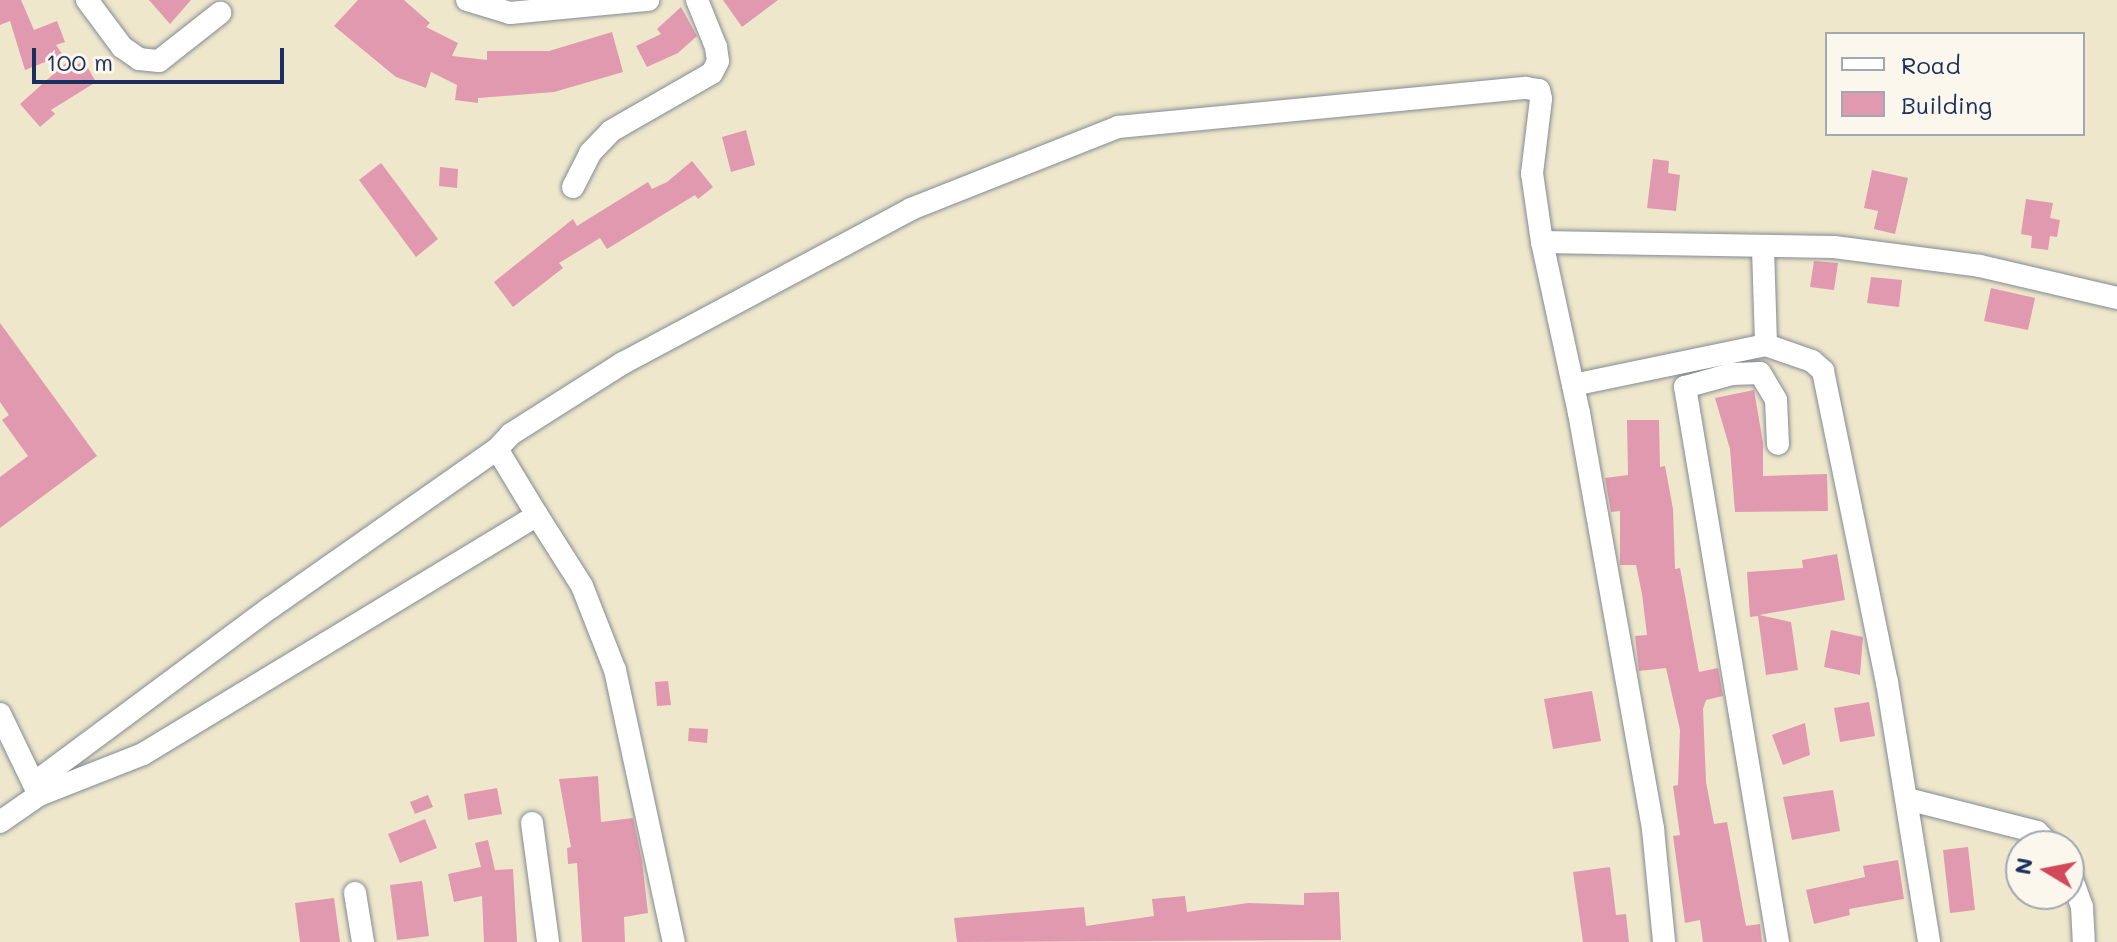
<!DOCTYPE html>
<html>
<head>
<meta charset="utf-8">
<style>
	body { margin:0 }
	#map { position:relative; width:2117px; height:942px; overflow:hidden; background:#eee7cb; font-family:Mali,sans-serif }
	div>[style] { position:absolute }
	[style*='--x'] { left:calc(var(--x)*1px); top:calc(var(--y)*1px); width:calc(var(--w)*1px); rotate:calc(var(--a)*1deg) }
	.building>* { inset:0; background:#e199b0 }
	.roads { filter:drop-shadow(0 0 2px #848b94) drop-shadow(0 0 2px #848b94) }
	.minor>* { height:22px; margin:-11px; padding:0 11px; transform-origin:11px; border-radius:11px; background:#fff }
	span { translate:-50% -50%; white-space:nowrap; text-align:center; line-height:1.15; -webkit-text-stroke:6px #fbf7ec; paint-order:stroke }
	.legend { position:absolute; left:1825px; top:32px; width:260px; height:104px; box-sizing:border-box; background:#fbf7ec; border:2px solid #a1a7b3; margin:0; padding:10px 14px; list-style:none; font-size:24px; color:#1b2f5e }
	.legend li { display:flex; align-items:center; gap:16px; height:40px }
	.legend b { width:40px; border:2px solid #a1a7b3 }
	.north { position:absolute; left:2005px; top:830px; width:80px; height:80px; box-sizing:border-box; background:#fbf7ec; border:2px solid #a1a7b3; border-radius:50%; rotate:280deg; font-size:22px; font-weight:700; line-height:32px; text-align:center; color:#1b2f5e }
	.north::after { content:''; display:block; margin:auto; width:28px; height:36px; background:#d1495b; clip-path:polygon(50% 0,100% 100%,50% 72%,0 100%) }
	.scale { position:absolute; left:32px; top:48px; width:252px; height:36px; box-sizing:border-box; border:4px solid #1b2f5e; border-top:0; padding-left:10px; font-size:24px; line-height:28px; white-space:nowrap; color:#1b2f5e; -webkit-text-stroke:6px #fbf7ec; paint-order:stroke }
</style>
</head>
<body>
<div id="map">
	<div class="building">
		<i style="clip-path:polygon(0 0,21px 0,34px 30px,57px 21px,65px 42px,56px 45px,63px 55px,25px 70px,10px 21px,0 25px)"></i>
		<i style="clip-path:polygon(149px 0,191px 0,170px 24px)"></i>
		<i style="clip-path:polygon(358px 0,404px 0,430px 23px,426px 27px,458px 43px,452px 56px,487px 60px,487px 51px,549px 51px,612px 32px,623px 72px,554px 92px,478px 98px,478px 103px,455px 100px,457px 85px,431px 72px,426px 88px,396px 77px,334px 26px)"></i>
		<i style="clip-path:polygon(723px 0,778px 0,742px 27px)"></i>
		<i style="clip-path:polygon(681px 7px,697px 36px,678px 53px,647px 67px,636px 46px,661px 34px,657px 29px)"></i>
		<i style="clip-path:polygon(84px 61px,96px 82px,51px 110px,55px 114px,40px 127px,20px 104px,67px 62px,71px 68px)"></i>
		<i style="clip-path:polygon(746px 130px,755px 165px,731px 172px,722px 137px)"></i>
		<i style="clip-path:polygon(1653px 159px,1669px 161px,1668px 173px,1680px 175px,1676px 211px,1647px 208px)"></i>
		<i style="clip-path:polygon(692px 161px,713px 187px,698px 199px,695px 195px,607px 249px,600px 238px,559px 263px,563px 268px,513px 307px,494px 282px,573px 219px,577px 226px,648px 182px,652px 189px,667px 182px)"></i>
		<i style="clip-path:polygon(381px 163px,438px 239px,416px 257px,359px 180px)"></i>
		<i style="clip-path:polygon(440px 167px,458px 169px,457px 188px,439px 186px)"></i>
		<i style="clip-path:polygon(1872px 170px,1908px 178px,1895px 234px,1874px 229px,1878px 211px,1864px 208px)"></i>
		<i style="clip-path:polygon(2026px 199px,2053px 203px,2050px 218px,2060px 220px,2057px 237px,2050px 236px,2048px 250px,2031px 248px,2032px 236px,2021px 234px)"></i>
		<i style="clip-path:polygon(1814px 261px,1838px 263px,1834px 290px,1810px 287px)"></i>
		<i style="clip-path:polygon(1871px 277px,1902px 280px,1899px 307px,1867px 303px)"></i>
		<i style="clip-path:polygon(1991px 288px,2035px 298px,2028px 330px,1984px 321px)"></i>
		<i style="clip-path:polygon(0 323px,97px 456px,0 528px,0 477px,28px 456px,2px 420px,9px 415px,0 402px)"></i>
		<i style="clip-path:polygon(1754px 390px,1763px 443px,1763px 476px,1827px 474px,1828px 511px,1735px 512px,1730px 449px,1715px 398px)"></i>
		<i style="clip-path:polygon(1627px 420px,1659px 420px,1660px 467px,1665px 466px,1673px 509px,1675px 569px,1680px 568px,1699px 672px,1718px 668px,1723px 696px,1706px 700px,1703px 709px,1706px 782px,1714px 824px,1727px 822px,1746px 926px,1760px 924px,1762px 942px,1703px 942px,1700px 920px,1685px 923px,1673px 836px,1680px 835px,1673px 786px,1678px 785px,1680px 730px,1666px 668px,1639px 671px,1635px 636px,1647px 635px,1642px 594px,1636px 565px,1620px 565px,1620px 511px,1611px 512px,1605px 478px,1628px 475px)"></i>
		<i style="clip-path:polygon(1837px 554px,1845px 600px,1759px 615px,1791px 622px,1798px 670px,1766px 675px,1758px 616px,1750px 617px,1747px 572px,1803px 568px,1802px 560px)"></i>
		<i style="clip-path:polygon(1831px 630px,1863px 637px,1860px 675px,1824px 667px)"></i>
		<i style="clip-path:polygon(668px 681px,671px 705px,657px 706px,655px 682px)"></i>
		<i style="clip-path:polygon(1592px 691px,1601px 741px,1553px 749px,1544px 699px)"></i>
		<i style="clip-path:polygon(1869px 702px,1875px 736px,1840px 742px,1834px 708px)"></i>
		<i style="clip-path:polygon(1805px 723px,1810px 755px,1783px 765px,1772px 735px)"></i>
		<i style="clip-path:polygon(689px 728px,708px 729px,707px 743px,688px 741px)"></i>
		<i style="clip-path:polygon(598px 776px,601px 822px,633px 818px,642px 861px,648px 913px,624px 917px,625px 942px,582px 942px,577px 863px,568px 864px,567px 848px,571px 847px,559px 779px)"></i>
		<i style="clip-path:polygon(497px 788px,502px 814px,468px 820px,464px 794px)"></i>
		<i style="clip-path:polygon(1833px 790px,1840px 831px,1792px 840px,1783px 797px)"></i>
		<i style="clip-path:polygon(428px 795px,433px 807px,415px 814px,410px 802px)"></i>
		<i style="clip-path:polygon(425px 819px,437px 848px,400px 863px,388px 834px)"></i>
		<i style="clip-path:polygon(488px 840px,495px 870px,513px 869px,517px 942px,484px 942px,482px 896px,454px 902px,448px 874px,481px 867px,475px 843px)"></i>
		<i style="clip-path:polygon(1968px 847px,1975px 910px,1950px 913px,1943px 850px)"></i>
		<i style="clip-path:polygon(1898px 860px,1904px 899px,1849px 909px,1850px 915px,1814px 924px,1806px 890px,1865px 877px,1863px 866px)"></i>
		<i style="clip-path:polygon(1610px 867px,1616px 915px,1626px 914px,1629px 942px,1583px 942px,1573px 872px)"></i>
		<i style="clip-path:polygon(422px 881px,429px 936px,397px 940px,390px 885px)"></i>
		<i style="clip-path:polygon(1339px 892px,1341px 940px,957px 942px,954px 918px,1084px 907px,1086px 926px,1154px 916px,1152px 899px,1185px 896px,1187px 912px,1248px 903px,1304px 905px,1304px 893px)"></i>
		<i style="clip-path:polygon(334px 898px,340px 942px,300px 942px,295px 903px)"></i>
	</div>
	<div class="roads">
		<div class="minor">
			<i style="--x:87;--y:0;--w:59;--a:53.3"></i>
			<i style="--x:122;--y:47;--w:21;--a:35"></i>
			<i style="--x:139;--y:59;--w:20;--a:6"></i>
			<i style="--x:159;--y:61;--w:78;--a:-38.2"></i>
			<i style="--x:467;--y:0;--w:45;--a:16.8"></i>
			<i style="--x:510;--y:13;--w:139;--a:-5.4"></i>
			<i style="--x:573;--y:187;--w:38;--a:-63"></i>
			<i style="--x:590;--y:153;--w:30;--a:-46"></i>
			<i style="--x:611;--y:131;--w:116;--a:-29.9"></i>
			<i style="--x:712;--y:73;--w:13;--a:-63"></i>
			<i style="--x:718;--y:61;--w:14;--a:-98"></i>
			<i style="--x:716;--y:47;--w:51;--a:-112"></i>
			<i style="--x:1542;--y:242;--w:292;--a:1"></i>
			<i style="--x:1834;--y:247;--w:147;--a:7.4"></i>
			<i style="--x:1980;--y:266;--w:141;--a:13.1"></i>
			<i style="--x:1763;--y:248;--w:97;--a:88.2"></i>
			<i style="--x:1573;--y:385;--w:197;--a:-11.7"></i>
			<i style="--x:1766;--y:345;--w:49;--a:19.2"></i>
			<i style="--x:1812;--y:361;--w:15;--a:42"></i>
			<i style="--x:1823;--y:371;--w:318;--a:78.4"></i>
			<i style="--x:1887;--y:682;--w:263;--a:80.8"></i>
			<i style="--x:537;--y:515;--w:84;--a:57.6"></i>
			<i style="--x:582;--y:586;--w:90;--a:68.6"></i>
			<i style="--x:615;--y:670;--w:278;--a:77.8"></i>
			<i style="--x:0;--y:714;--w:90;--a:64.3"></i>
			<i style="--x:34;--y:783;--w:294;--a:-36.6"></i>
			<i style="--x:270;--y:608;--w:277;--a:-35"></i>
			<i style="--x:1907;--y:799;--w:134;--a:14.2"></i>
			<i style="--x:2037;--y:832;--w:20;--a:45"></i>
			<i style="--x:0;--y:822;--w:47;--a:-34.7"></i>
			<i style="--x:39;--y:795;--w:112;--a:-21.5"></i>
			<i style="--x:143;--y:754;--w:461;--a:-31.2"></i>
			<i style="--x:537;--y:515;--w:77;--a:-121.2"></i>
			<i style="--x:497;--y:449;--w:21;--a:-47"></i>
			<i style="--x:511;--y:434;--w:133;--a:-32.4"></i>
			<i style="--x:623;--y:363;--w:327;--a:-28.1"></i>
			<i style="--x:911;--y:209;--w:223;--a:-21.6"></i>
			<i style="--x:1118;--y:127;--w:410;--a:-5.5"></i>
			<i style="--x:1526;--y:88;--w:13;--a:9"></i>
			<i style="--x:1539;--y:90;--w:9;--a:77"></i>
			<i style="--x:1541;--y:99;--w:75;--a:96.9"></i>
			<i style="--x:1532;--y:173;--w:70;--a:81.8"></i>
			<i style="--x:1542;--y:242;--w:175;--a:77.8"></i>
			<i style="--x:1579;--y:413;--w:423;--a:79.9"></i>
			<i style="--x:1653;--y:829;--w:114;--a:84.4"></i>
			<i style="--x:532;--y:823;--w:120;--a:82.3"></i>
			<i style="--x:2069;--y:871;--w:38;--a:70"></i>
			<i style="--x:2082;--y:907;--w:35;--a:87"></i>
			<i style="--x:355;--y:893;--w:50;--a:80.7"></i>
			<i style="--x:1778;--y:942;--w:563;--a:-99.51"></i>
			<i style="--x:1685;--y:387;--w:49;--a:-15.5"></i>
			<i style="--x:1732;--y:374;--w:28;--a:-2"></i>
			<i style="--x:1760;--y:373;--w:31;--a:59"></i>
			<i style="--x:1776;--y:400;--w:44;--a:87.4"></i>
		</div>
	</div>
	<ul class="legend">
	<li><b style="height:10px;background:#fff"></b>Road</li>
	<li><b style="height:22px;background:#e199b0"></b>Building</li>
	</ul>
	<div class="north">N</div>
	<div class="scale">100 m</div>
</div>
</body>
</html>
